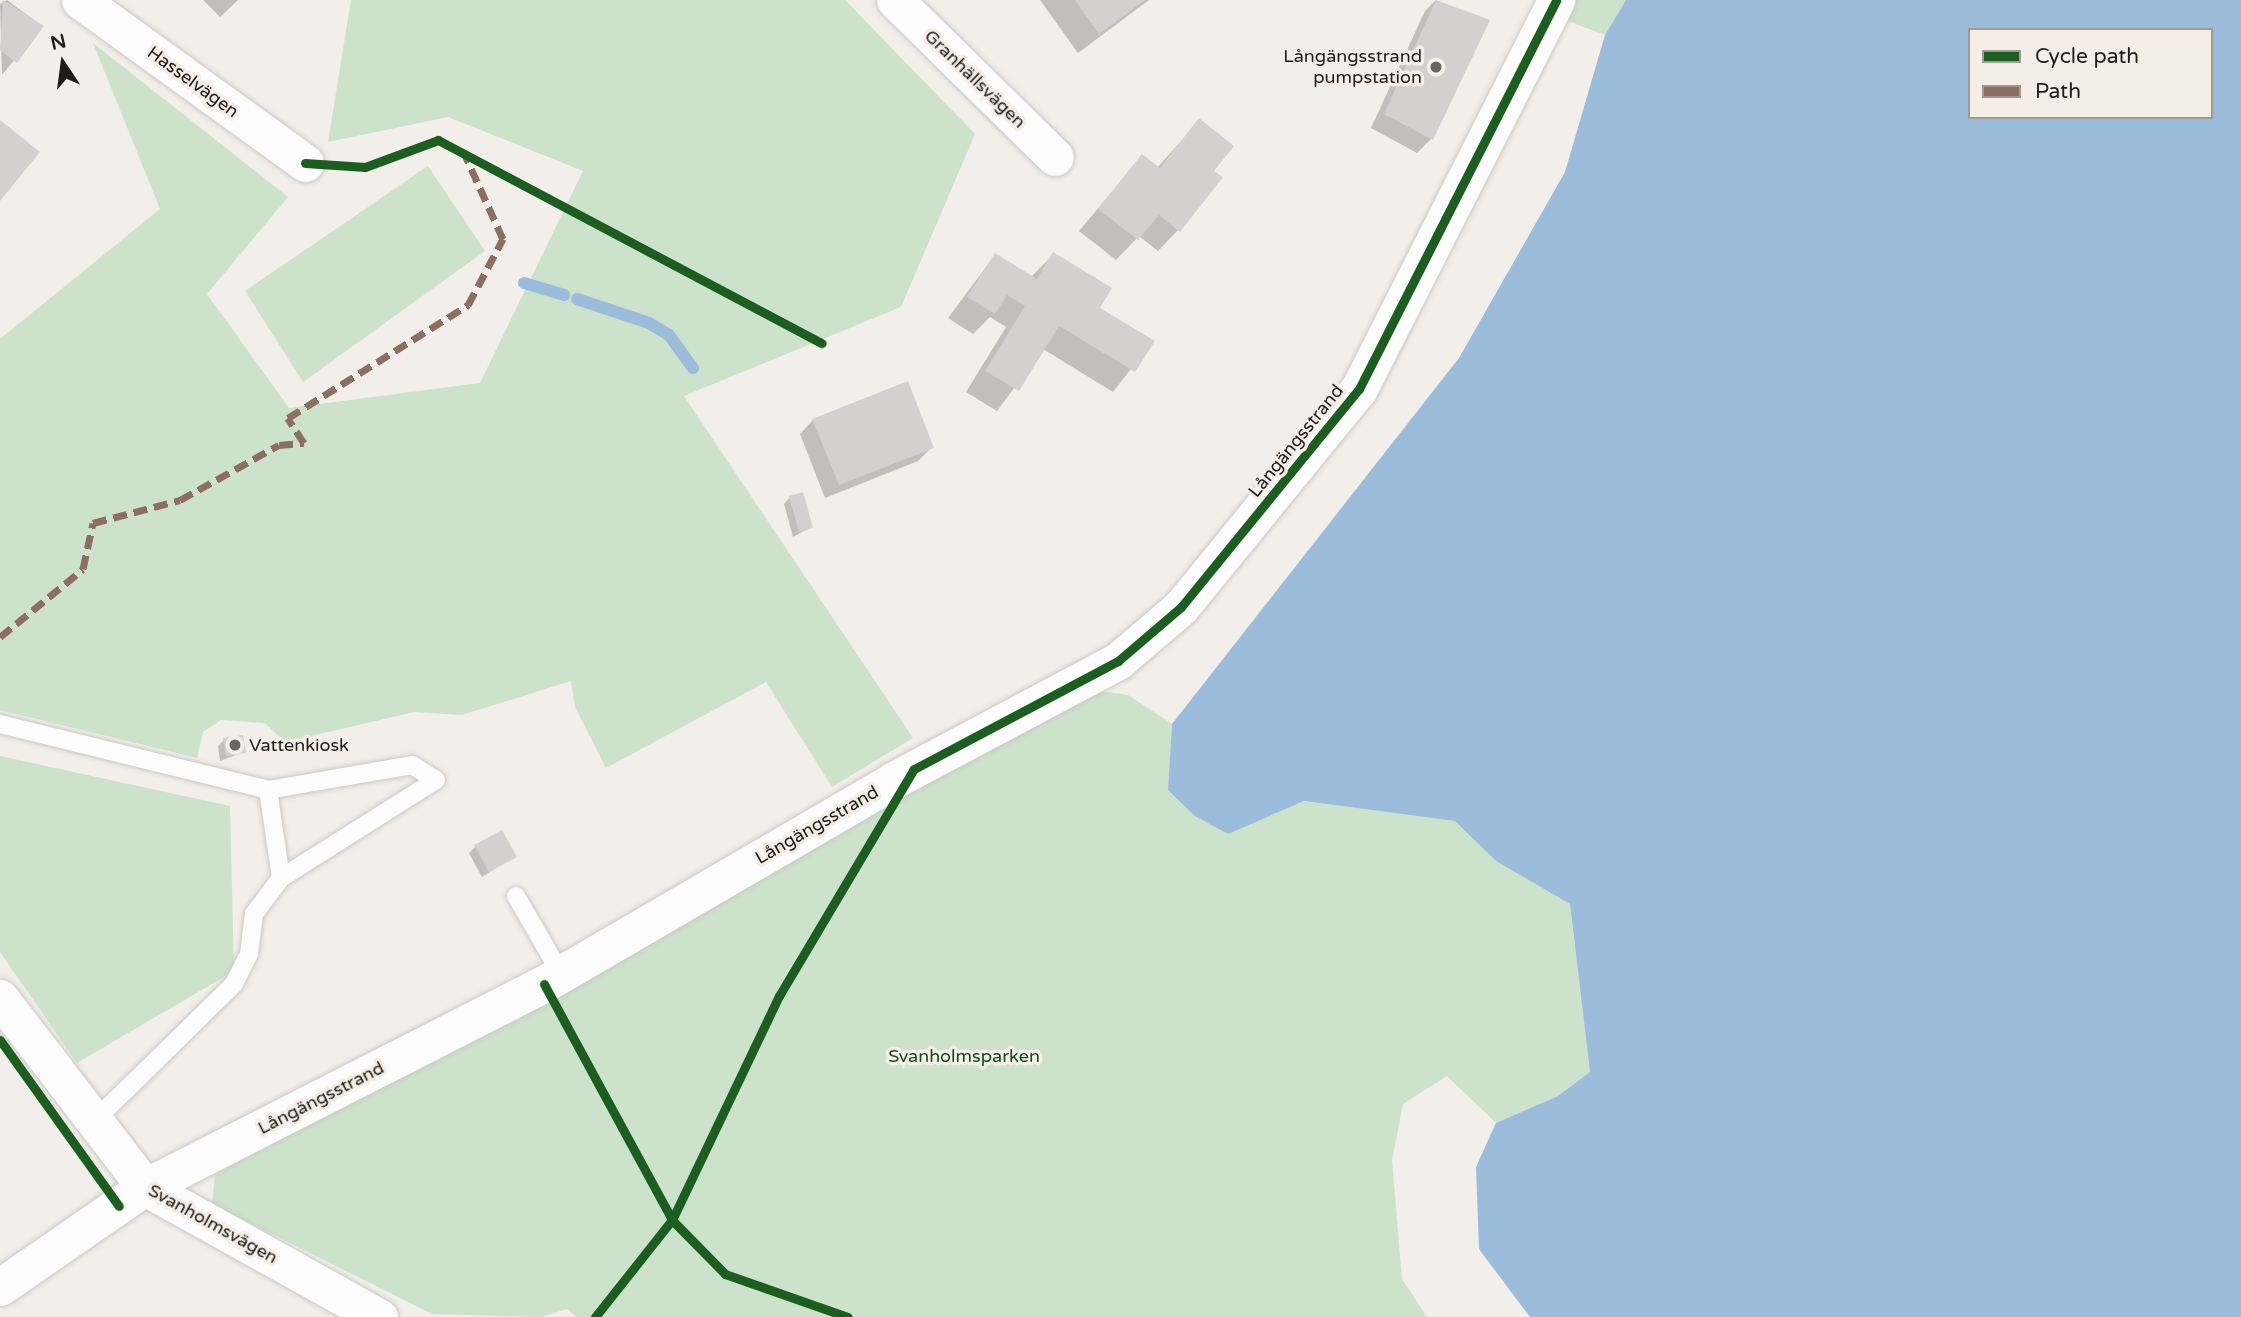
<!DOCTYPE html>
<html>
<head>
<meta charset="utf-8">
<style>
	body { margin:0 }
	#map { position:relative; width:2241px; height:1317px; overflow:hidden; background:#f2eeea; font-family:"Varela Round",sans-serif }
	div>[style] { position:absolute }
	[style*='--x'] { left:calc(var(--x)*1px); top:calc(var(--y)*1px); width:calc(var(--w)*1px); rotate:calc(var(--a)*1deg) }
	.green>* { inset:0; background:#cce2cb }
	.water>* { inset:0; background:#9bbcdb }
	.shadow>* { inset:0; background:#0003 }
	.stream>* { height:12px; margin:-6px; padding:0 6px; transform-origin:6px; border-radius:6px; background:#9bbcdb }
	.building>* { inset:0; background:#d4d0cf }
	.roads { filter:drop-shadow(0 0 2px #cac8c5) drop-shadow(0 0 2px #cac8c5) }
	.lane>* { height:18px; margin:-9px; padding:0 9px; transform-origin:9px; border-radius:9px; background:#fdfcfc }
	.street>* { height:37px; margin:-18.5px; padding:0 18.5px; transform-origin:18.5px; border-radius:18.5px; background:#fdfcfc }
	.quiet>* { height:7px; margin-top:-3.5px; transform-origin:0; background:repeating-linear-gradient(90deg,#8d6e63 0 14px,transparent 0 21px) }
	.cycleway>* { height:9px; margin:-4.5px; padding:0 4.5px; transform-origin:4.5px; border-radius:4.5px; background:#1b5e20 }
	.dots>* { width:19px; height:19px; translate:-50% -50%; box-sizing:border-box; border:4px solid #f5eee6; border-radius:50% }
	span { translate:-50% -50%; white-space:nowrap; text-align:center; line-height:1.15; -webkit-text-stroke:7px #f5eee6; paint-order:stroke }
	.poi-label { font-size:18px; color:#1e1b18 }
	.right { translate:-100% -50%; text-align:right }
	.left { translate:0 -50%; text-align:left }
	.street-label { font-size:18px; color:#1e1b18 }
	.park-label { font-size:18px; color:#114b20 }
	.legend { position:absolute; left:1968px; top:28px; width:245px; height:91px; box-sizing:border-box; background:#f5eee6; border:2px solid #9f9a94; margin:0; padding:9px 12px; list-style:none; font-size:21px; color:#1e1b18 }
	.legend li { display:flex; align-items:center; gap:14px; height:35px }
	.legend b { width:35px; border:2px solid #9f9a94 }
	.north { position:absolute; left:28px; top:28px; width:70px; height:70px; -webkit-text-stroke:5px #f5eee6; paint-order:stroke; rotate:347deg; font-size:19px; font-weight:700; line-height:28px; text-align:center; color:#1e1b18 }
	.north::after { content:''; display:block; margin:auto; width:24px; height:32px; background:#1e1b18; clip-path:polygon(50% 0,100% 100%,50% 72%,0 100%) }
</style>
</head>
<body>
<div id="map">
	<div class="green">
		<i style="clip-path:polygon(351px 0,845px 0,975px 134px,901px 307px,684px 396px,913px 738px,832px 787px,766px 682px,606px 768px,575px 707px,571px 681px,462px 715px,414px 712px,285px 742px,265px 723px,221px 720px,203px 732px,197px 758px,0 710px,0 339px,160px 209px,93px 43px,288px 197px,207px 294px,289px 408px,480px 383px,583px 171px,448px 117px,328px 142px)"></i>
		<i style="clip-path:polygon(1575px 0,1626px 0,1605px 35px,1568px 21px)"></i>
		<i style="clip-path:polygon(428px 166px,485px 251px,303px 382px,245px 291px)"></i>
		<i style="clip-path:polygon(1085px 689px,1128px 695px,1172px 724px,1168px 790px,1228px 834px,1304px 801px,1456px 821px,1496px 861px,1570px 904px,1590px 1072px,1558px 1096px,1496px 1123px,1447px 1076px,1403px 1104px,1392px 1160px,1402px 1279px,1427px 1317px,576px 1317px,567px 1309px,541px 1317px,432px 1314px,212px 1204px,215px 1175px)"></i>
		<i style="clip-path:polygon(0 756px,230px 806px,234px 971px,77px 1063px,0 952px)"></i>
	</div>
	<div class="water">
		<i style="clip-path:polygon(evenodd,1626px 0,2241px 0,2241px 1317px,1530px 1317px,1479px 1249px,1476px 1167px,1496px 1123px,1558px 1096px,1590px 1072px,1570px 904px,1496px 861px,1455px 821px,1304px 801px,1228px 834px,1195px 816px,1168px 790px,1172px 724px,1459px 358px,1565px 172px,1605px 35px,1626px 0,1970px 30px,2211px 30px,2211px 117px,1970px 117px,1970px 30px)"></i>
	</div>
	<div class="shadow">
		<i style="clip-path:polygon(7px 0,42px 26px,2px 75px,0 4px)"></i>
		<i style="clip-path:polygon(203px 0,238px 0,220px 17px)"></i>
		<i style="clip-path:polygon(1040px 0,1149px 0,1078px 53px)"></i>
		<i style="clip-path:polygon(1436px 0,1488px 21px,1431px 139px,1417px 153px,1371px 128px,1425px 11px)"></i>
		<i style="clip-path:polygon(1199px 121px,1212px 171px,1178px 230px,1158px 251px,1139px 236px,1116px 260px,1079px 231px,1142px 156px,1157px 168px)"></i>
		<i style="clip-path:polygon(1054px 254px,1098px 308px,1152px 342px,1113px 392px,1043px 349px,997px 411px,966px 392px,1006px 327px,990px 317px,973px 334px,948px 318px,995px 255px,1031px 277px)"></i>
		<i style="clip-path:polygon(813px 420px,932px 447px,918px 461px,825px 498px,800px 434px)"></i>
		<i style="clip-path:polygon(790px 497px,811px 527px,793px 537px,784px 504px)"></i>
		<i style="clip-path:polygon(224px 740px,244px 752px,220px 761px,218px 746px)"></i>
		<i style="clip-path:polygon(475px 847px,515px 856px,482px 877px,469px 853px)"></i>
	</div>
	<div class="stream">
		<i style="--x:524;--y:283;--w:42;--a:16.7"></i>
		<i style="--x:577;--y:299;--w:76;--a:18.4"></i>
		<i style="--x:649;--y:323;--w:23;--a:31"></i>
		<i style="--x:669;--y:335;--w:41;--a:54"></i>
	</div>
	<div class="building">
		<i style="clip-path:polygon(3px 0,44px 26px,17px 63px,0 50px)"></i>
		<i style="clip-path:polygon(1075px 0,1145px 0,1099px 34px)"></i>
		<i style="clip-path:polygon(1436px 0,1490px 20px,1433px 140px,1384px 114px)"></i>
		<i style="clip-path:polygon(1199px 118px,1234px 146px,1214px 171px,1223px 177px,1180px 232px,1159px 215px,1138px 240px,1098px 209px,1142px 154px,1160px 168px)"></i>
		<i style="clip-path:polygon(0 120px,40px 152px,0 201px)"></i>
		<i style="clip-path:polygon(1053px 252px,1112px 288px,1100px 308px,1155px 341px,1135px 372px,1059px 326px,1019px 391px,985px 371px,1025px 306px,1007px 295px,995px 314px,967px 297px,995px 253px,1037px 279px)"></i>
		<i style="clip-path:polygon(908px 381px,934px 448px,839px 485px,812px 419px)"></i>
		<i style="clip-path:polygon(803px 492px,813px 528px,799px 532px,789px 496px)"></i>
		<i style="clip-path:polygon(243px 735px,246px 753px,226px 756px,223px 738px)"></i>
		<i style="clip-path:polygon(502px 830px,517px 857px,489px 872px,474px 845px)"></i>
	</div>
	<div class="roads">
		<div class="lane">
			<i style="--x:0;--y:724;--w:276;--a:13.8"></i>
			<i style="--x:268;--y:790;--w:146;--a:-9.8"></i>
			<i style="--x:412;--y:765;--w:28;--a:32"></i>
			<i style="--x:436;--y:780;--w:183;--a:147.7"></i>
			<i style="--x:281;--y:878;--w:45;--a:126.9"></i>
			<i style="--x:254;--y:914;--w:40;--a:97.1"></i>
			<i style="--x:249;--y:954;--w:34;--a:117"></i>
			<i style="--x:234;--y:984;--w:199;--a:135.6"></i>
			<i style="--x:268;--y:790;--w:89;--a:81.6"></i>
			<i style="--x:516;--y:896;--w:90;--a:60"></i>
		</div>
		<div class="street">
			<i style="--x:80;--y:0;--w:278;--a:35.9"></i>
			<i style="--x:895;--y:0;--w:224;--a:44.5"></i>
			<i style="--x:0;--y:998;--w:238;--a:52.5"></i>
			<i style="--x:145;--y:1187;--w:268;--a:29.1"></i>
			<i style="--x:0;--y:1287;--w:176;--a:-34.6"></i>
			<i style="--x:145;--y:1187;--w:448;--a:-27"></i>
			<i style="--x:544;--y:984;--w:405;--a:-30.2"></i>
			<i style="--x:894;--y:780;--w:254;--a:-28"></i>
			<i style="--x:1118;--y:661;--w:83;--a:-40.6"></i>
			<i style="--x:1181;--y:607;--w:281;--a:-50.8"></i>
			<i style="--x:1359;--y:389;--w:436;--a:-63.1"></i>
		</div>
	</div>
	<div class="quiet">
		<i style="--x:0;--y:637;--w:107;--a:-39.3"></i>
		<i style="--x:83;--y:569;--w:47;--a:-77.7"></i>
		<i style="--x:93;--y:523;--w:90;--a:-14.8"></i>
		<i style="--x:180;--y:500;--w:113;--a:-29.1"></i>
		<i style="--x:279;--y:445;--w:25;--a:-5"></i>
		<i style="--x:304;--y:443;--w:30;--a:-123"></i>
		<i style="--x:288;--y:418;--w:213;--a:-32.1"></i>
		<i style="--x:468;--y:305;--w:75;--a:-62.1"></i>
		<i style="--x:503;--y:239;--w:92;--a:-114.3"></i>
	</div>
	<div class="cycleway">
		<i style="--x:305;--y:163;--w:60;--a:3.8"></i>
		<i style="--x:365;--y:167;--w:78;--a:-20.3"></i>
		<i style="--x:438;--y:140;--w:434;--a:27.9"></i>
		<i style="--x:544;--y:984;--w:268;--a:61.5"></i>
		<i style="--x:672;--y:1220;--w:76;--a:45.5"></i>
		<i style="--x:725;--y:1274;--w:130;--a:19.3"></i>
		<i style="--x:0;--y:1040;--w:204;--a:54.4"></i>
		<i style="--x:595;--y:1317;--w:124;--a:-51.6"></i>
		<i style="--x:672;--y:1220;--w:248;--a:-64.5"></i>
		<i style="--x:779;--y:996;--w:264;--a:-59.3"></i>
		<i style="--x:914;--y:769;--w:231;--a:-27.9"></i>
		<i style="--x:1118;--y:661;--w:83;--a:-40.6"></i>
		<i style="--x:1181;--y:607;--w:281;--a:-50.8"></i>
		<i style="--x:1359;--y:389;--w:436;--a:-63.1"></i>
	</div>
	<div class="dots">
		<i style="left:1436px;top:67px;background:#686562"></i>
		<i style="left:235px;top:745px;background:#686562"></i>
	</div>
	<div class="poi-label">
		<span class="right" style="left:1422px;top:67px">Långängsstrand<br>pumpstation</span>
		<span class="left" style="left:249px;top:745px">Vattenkiosk</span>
	</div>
	<div class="street-label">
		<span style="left:975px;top:79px;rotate:44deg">Granhällsvägen</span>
		<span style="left:193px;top:82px;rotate:36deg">Hasselvägen</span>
		<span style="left:1296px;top:441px;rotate:-51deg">Långängsstrand</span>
		<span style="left:817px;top:825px;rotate:-30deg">Långängsstrand</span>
		<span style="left:321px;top:1098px;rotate:-27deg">Långängsstrand</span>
		<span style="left:213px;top:1224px;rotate:29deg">Svanholmsvägen</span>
	</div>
	<div class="park-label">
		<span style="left:964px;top:1056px">Svanholmsparken</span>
	</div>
	<ul class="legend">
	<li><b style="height:9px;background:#1b5e20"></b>Cycle path</li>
	<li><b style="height:9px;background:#8d6e63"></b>Path</li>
	</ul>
	<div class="north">N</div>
</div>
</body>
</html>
